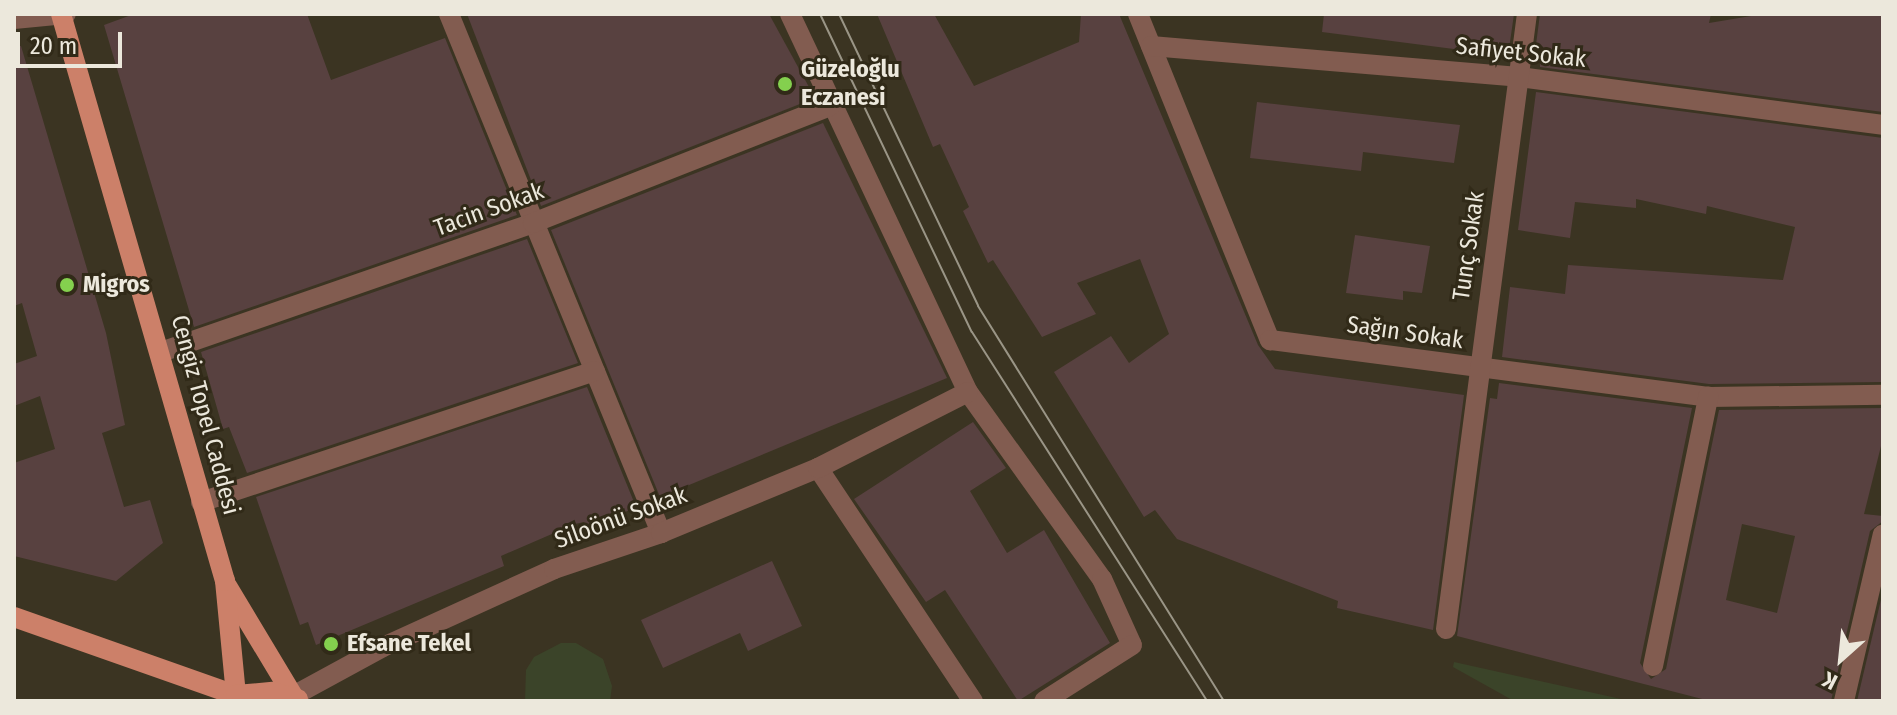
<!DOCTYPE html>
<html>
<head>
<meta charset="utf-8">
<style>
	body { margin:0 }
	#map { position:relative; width:1897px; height:715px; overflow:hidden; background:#3b3422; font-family:"Fira Sans Condensed",sans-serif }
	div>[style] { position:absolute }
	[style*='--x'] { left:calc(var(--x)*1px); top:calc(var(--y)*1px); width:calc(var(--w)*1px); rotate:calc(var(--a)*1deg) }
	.green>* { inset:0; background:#3b4429 }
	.building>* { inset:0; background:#584140 }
	.minor>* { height:20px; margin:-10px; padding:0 10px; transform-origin:10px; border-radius:10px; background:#825c50 }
	.major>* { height:20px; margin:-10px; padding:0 10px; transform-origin:10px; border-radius:10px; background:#cc8069 }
	.tram>* { height:2px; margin:-1px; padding:0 1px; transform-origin:1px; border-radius:1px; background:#9a9586 }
	.dots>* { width:22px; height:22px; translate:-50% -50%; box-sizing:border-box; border:4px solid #312a18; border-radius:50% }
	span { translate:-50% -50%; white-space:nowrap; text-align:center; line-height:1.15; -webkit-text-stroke:6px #312a18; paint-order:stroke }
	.street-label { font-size:24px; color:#ece8dc }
	.poi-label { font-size:24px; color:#ece8dc; font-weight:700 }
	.left { translate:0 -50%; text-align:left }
	.frame { position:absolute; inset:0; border:16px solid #ece8dc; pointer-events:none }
	.north { position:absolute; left:1801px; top:619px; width:80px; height:80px; -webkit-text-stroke:6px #312a18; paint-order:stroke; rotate:207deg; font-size:22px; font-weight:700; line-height:32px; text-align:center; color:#ece8dc }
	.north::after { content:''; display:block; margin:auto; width:28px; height:36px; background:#ece8dc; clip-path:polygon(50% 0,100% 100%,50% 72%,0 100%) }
	.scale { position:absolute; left:16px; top:32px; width:106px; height:36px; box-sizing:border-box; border:4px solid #ece8dc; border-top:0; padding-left:10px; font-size:24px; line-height:28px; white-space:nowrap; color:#ece8dc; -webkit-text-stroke:6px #312a18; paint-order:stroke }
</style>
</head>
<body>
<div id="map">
	<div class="green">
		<i style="clip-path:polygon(561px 643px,576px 643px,603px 659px,612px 686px,610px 701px,525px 701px,526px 670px,534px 657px)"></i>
		<i style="clip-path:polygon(1454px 662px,1630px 701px,1514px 701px,1453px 667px)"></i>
	</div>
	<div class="building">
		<i style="clip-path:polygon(134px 14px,307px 14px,331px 80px,445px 38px,517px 215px,194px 327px,104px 25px)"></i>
		<i style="clip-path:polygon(467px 14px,769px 14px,815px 98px,541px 206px)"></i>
		<i style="clip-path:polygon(877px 14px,934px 14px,974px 86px,1079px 42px,1081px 14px,1119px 14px,1258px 345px,1275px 369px,1464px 395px,1433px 630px,1337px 608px,1338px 601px,1177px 539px,1155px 510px,1144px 517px,1054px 372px,1111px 336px,1129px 363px,1169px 334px,1140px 259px,1077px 283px,1096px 314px,1042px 337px,993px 260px,988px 263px,963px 211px,969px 207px,940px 144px,933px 147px)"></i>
		<i style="clip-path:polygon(1324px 14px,1514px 14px,1508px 56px,1322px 32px)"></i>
		<i style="clip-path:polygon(1540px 14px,1711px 14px,1709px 23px,1763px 14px,1883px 14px,1883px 112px,1540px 67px,1540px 61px,1534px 60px)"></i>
		<i style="clip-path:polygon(21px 46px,106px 333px,125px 425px,102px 433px,124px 507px,150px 500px,163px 543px,116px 581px,14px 556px,14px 463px,55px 449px,40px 396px,14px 406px,14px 364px,37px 356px,22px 303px,14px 306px,14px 47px)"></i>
		<i style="clip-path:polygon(1536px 92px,1883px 138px,1883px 382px,1709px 384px,1502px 357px,1510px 287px,1565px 294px,1568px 265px,1783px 280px,1795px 227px,1707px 206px,1706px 214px,1636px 199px,1636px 208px,1575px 202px,1570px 238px,1518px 230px)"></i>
		<i style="clip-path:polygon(1257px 102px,1460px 125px,1454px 163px,1363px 152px,1361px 171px,1250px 158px)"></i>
		<i style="clip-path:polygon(823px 123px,947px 378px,660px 497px,551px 230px)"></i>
		<i style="clip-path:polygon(1355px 235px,1430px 246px,1422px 293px,1403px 291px,1403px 300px,1346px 293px)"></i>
		<i style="clip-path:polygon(527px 239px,578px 363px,247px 473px,229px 427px,223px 429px,201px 352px)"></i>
		<i style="clip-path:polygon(evenodd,1499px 383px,1692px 408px,1640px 663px,1651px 679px,1666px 669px,1719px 410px,1883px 408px,1883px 438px,1864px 514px,1883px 516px,1883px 521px,1870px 531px,1831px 701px,1710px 701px,1457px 636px,1490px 398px,1497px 399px,1499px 383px,1742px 524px,1795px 536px,1777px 613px,1726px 600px,1742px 524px)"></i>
		<i style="clip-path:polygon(587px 387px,636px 507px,588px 529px,584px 522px,575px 524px,501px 556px,504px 566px,316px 645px,308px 622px,300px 625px,256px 497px)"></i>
		<i style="clip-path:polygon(973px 422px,1006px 468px,970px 491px,1007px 553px,1044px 530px,1110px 643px,1018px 701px,945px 590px,926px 602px,854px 499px)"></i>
		<i style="clip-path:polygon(772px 561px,802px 626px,748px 651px,740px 633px,663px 668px,641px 620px)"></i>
		<i style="clip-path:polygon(1883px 591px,1883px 701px,1857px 701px)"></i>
	</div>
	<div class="minor">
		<i style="--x:449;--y:14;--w:561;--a:67.78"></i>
		<i style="--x:790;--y:14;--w:418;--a:64.8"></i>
		<i style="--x:968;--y:392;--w:230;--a:54.4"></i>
		<i style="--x:1102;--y:579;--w:72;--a:65.6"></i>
		<i style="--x:1132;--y:645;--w:104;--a:147.5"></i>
		<i style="--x:1138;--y:14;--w:352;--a:68"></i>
		<i style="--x:1270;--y:340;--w:442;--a:7.4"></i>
		<i style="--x:1708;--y:397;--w:175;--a:-0.7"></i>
		<i style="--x:14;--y:19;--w:52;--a:-5.5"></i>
		<i style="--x:1151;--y:46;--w:369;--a:4.8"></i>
		<i style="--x:1519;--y:77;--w:367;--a:7.5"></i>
		<i style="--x:161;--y:352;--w:394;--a:-19.1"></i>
		<i style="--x:533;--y:223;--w:319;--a:-21.5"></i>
		<i style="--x:818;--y:468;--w:280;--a:56.4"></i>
		<i style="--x:201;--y:502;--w:415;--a:-18.4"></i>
		<i style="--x:1446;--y:629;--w:620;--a:-82.5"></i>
		<i style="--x:1653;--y:666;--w:275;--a:-78.4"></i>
		<i style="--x:293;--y:696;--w:102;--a:-28.6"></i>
		<i style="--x:383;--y:647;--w:188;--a:-24.5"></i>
		<i style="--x:554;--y:569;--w:113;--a:-18.6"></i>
		<i style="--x:661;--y:533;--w:170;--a:-22.5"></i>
		<i style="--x:818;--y:468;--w:168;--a:-26.9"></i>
		<i style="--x:1844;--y:701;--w:171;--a:-76.9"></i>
	</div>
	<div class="major">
		<i style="--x:227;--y:586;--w:128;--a:59"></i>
		<i style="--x:14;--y:617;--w:235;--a:19.4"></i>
		<i style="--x:236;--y:695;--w:115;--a:-95.5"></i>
		<i style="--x:225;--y:581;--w:590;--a:-106.13"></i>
		<i style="--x:231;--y:701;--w:8;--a:-50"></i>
		<i style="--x:236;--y:695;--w:37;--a:-5"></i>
		<i style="--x:273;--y:692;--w:26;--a:16"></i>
	</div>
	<div class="tram">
		<i style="--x:820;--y:14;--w:352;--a:64.5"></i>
		<i style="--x:972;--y:332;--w:437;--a:57.5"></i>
		<i style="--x:839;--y:14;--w:323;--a:64.5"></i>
		<i style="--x:978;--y:306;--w:465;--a:58.1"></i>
	</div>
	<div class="dots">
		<i style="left:785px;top:84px;background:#84d04e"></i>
		<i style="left:67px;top:285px;background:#84d04e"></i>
		<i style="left:331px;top:644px;background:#84d04e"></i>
	</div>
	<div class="street-label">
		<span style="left:1521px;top:53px;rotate:6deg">Safiyet Sokak</span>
		<span style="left:489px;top:210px;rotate:-20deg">Tacin Sokak</span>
		<span style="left:1469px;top:246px;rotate:-82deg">Tunç Sokak</span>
		<span style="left:1405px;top:333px;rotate:8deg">Sağın Sokak</span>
		<span style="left:205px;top:415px;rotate:75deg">Cengiz Topel Caddesi</span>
		<span style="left:621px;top:518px;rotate:-20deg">Siloönü Sokak</span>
	</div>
	<div class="poi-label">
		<span class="left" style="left:801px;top:84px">Güzeloğlu<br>Eczanesi</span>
		<span class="left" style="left:83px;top:285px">Migros</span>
		<span class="left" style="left:347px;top:644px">Efsane Tekel</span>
	</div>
	<div class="frame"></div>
	<div class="north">K</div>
	<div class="scale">20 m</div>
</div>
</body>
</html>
